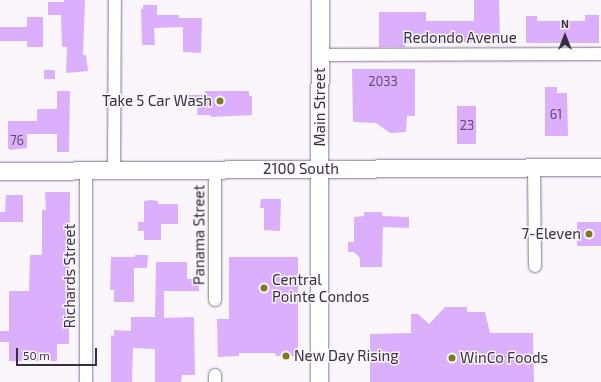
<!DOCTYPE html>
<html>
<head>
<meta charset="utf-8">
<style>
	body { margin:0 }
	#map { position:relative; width:601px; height:382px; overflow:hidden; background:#faf6fc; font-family:"Exo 2",sans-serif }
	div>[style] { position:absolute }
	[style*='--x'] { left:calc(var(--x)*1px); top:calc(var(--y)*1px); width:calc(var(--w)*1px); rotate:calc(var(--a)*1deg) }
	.building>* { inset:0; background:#dbaffb }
	.roads { filter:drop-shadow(0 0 1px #83748e) drop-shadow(0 0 1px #83748e) }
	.street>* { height:12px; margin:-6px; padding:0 6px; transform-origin:6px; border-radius:6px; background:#fff }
	.secondary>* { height:17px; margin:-8.5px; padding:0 8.5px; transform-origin:8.5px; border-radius:8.5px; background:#fff }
	.dots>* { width:11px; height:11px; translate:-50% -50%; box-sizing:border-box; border:2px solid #faf6fc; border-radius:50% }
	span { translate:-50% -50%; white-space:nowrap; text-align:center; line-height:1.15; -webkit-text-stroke:3px #faf6fc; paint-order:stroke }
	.number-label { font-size:13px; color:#61506c }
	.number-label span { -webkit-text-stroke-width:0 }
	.street-label { font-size:15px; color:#38313d }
	.poi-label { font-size:15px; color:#38313d }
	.right { translate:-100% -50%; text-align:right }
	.left { translate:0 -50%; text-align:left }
	.north { position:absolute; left:545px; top:16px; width:40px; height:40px; -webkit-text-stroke:3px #faf6fc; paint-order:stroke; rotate:0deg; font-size:11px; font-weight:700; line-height:16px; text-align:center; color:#38313d }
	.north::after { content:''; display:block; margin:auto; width:14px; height:18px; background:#38313d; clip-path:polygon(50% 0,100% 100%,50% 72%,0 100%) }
	.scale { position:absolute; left:16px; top:348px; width:81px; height:18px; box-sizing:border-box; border:2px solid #38313d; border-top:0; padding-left:5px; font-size:12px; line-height:14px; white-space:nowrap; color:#38313d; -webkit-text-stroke:3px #faf6fc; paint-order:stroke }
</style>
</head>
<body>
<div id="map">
	<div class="building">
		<i style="clip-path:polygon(64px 0,85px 0,83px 55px,86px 55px,88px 71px,66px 73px,67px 47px,62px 47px,61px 15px,48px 15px,48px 2px,64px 2px)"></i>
		<i style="clip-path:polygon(474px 0,499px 0,500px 39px,495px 40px,495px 42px,405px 43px,405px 47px,379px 47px,379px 12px,426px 12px,426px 21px,474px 21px)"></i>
		<i style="clip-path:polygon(143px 5px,157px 5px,157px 15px,179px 15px,179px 18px,202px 18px,201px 53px,183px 52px,183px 27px,154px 28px,155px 45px,142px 45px,141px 9px,143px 9px)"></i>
		<i style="clip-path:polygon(585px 15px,599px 15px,599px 43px,526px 43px,526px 16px,537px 16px,537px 21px,585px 21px)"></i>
		<i style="clip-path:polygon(27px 17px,43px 17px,43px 47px,27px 47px,27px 41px,0 41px,0 27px,27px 27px)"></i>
		<i style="clip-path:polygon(352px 69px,415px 69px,415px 116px,407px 116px,406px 132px,390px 133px,376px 123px,353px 122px)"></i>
		<i style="clip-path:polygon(44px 70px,55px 70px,55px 79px,44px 79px)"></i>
		<i style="clip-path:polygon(545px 87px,557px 87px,557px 93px,567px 93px,568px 136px,545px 136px)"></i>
		<i style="clip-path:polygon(57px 91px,70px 91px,69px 152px,57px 152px,57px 134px,27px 134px,27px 148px,10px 150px,8px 148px,8px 121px,37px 121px,37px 109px,57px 109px)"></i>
		<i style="clip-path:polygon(205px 91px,249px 91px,249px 96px,252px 96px,252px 115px,211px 117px,211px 115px,197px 115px,198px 105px,187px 105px,187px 95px,205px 95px)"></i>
		<i style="clip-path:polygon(457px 106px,476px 106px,476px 144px,457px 144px)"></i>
		<i style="clip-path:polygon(45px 192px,70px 192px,69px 344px,57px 344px,57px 361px,9px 361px,9px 342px,0 342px,0 331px,9px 331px,9px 291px,29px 291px,30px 255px,42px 255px,42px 210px,46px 210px)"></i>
		<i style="clip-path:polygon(6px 195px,23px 195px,23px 222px,0 222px,0 212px,5px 212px)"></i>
		<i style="clip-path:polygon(261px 199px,281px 199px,280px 231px,264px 230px,264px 208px,260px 208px)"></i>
		<i style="clip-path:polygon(151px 200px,158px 201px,158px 204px,178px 204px,178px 224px,161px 224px,161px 240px,144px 240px,144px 231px,138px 231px,138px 222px,144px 222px,144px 201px)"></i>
		<i style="clip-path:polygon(364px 212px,382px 212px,382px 216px,409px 217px,409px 228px,383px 227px,382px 267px,360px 267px,360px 258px,354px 252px,348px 252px,348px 242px,354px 242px,354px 217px,364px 216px)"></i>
		<i style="clip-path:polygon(577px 222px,601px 222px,601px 246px,577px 246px)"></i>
		<i style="clip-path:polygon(135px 255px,148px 255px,147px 268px,134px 268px,134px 302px,114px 302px,114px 290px,110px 290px,111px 257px,135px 257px)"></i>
		<i style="clip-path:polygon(229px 257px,298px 257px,298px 356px,276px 356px,275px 353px,239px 353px,239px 356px,218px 357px,217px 319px,229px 319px)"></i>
		<i style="clip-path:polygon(156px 262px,187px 262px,187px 279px,199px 279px,199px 291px,164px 291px,164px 318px,194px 317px,195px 375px,182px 375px,181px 382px,155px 382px,155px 349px,133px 348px,132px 382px,111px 382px,111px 335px,114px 336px,114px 330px,131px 331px,131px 317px,155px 317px)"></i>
		<i style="clip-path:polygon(445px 307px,467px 307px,467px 312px,485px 312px,490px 333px,533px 333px,534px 382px,370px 382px,370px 334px,411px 333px,411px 314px,418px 314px,429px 324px)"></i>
	</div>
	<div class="roads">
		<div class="street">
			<i style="--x:320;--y:55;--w:281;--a:-0.2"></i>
			<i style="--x:534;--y:168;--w:98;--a:89.4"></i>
			<i style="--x:114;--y:170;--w:170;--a:-89.7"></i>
			<i style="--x:215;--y:300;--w:130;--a:-90"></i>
			<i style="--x:215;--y:375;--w:7;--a:90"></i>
			<i style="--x:86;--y:382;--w:212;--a:-90"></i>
		</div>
		<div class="secondary">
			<i style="--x:0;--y:171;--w:601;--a:-0.38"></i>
			<i style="--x:319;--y:382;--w:382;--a:-89.9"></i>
		</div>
	</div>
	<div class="dots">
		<i style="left:220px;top:101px;background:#7e7a21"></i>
		<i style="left:589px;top:234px;background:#7e7a21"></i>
		<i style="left:264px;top:288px;background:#7e7a21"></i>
		<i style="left:286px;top:356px;background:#7e7a21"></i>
		<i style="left:452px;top:358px;background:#7e7a21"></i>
	</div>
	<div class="number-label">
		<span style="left:383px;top:81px">2033</span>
		<span style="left:556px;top:114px">61</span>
		<span style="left:467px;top:125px">23</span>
		<span style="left:17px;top:140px">76</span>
	</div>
	<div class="street-label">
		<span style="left:460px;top:38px">Redondo Avenue</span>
		<span style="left:320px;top:107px;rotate:-90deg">Main Street</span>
		<span style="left:301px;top:169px">2100 South</span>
		<span style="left:199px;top:235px;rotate:-90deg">Panama Street</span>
		<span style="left:70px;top:276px;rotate:-90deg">Richards Street</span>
	</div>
	<div class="poi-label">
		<span class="right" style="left:212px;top:101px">Take 5 Car Wash</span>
		<span class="right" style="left:581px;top:234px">7-Eleven</span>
		<span class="left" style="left:272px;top:288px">Central<br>Pointe Condos</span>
		<span class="left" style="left:294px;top:356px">New Day Rising</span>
		<span class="left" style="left:460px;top:358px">WinCo Foods</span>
	</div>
	<div class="north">N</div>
	<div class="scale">50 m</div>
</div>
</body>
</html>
